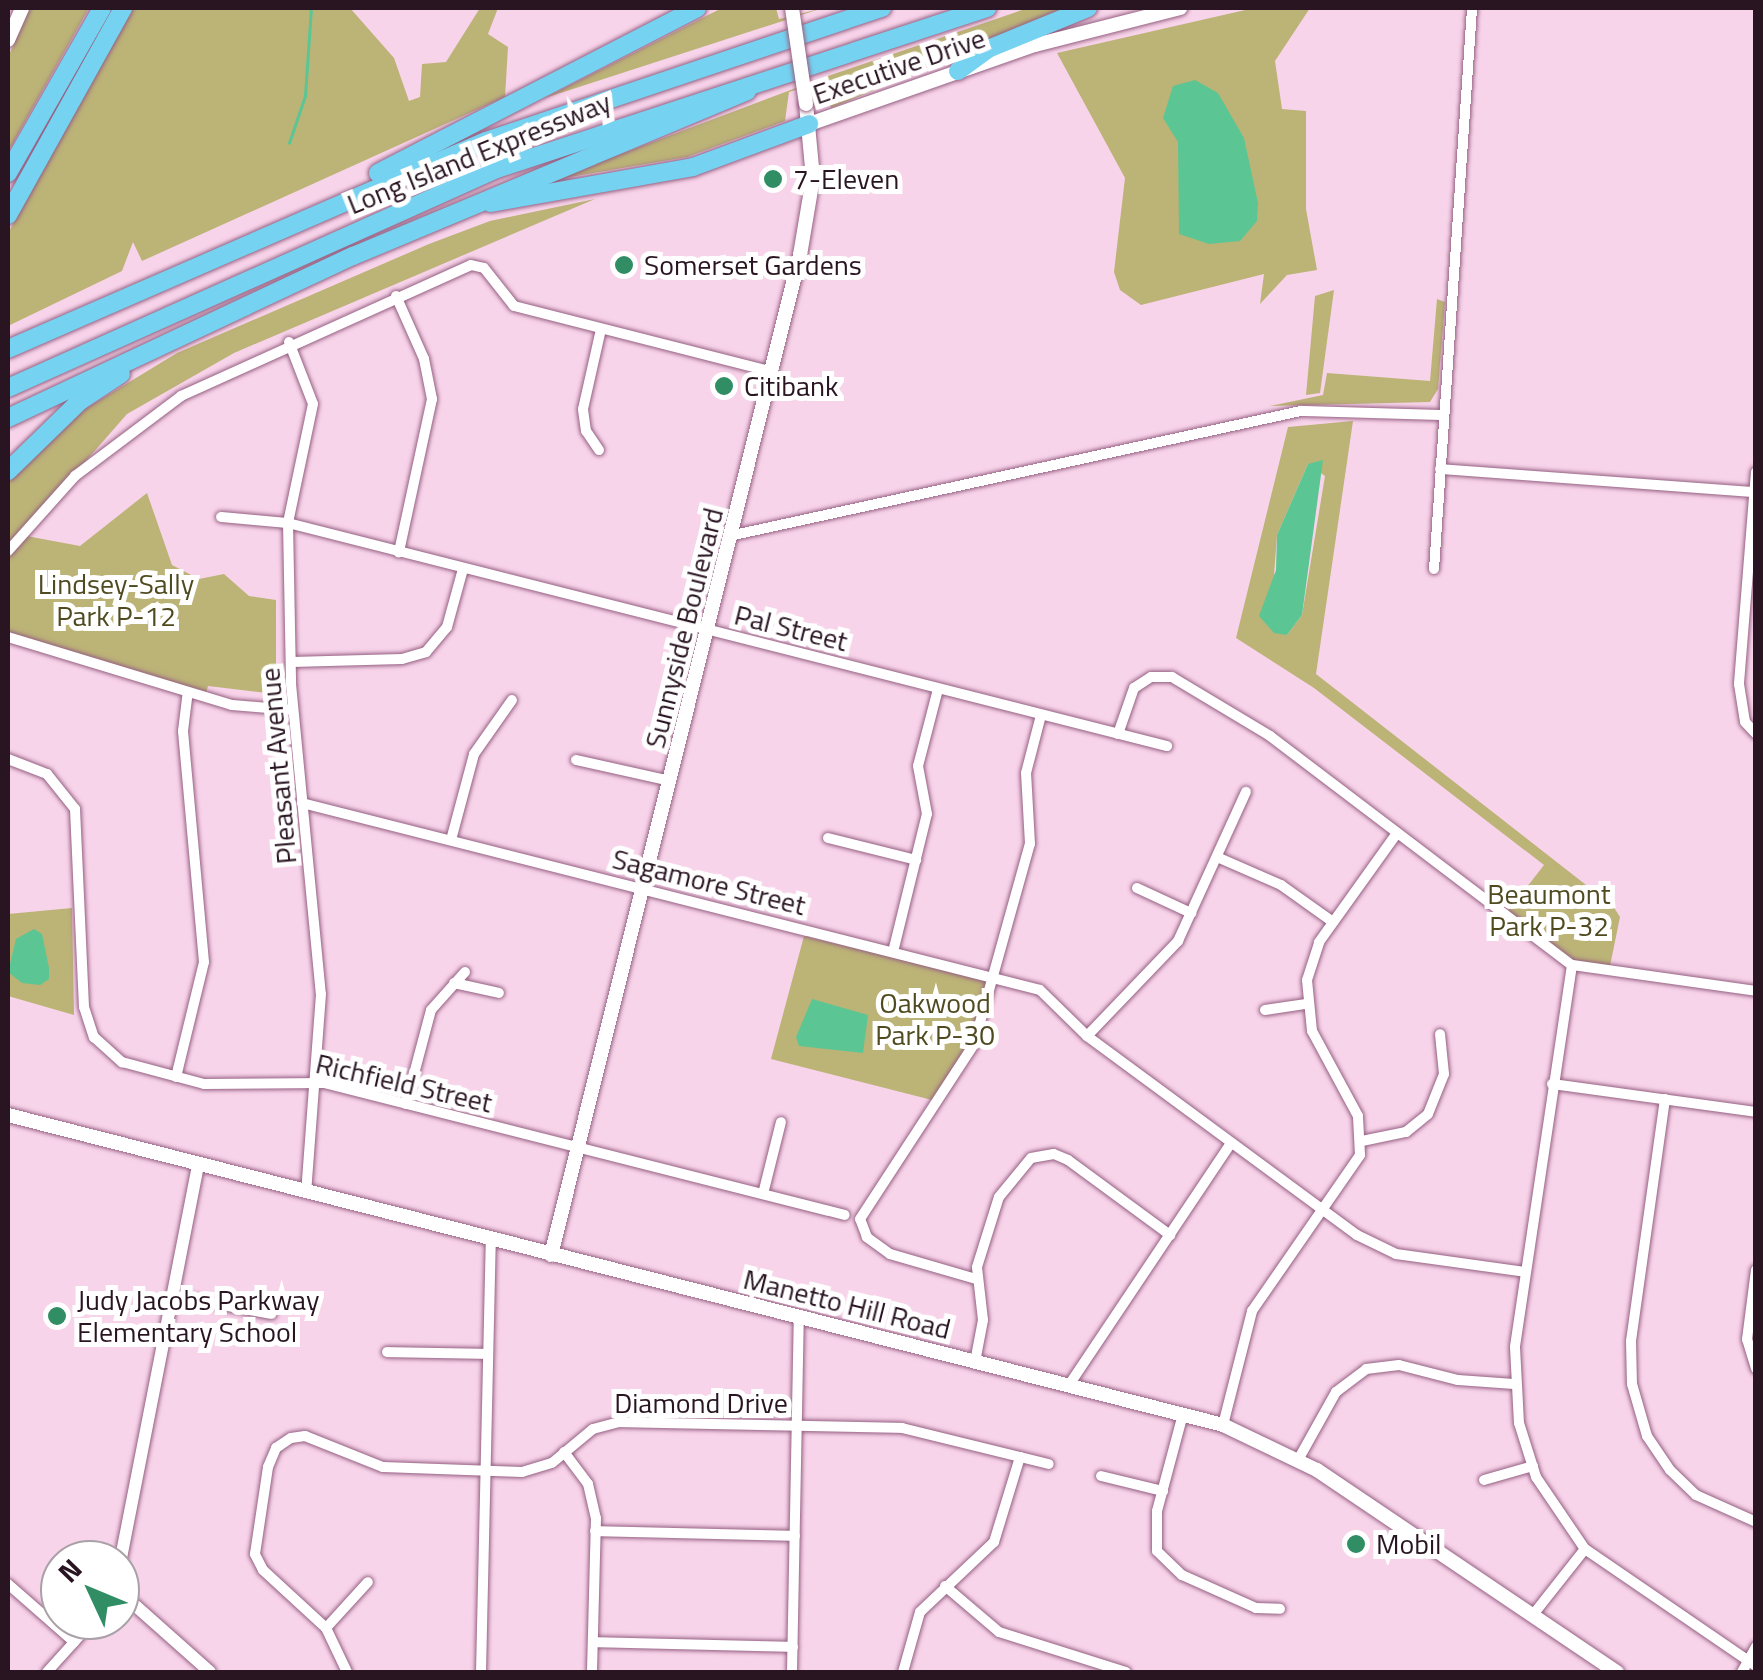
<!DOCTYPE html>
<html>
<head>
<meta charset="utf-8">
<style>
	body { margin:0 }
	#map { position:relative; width:1763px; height:1680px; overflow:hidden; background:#f8d4ea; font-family:"Titillium Web",sans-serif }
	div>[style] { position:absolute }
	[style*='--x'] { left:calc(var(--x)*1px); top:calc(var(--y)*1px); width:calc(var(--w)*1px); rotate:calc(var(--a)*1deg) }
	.green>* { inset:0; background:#bcb377 }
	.water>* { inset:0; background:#5cc594 }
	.stream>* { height:2.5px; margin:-1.25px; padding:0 1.25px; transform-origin:1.25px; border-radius:1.25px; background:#5cc594 }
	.roads { filter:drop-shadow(0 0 2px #956082) drop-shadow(0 0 2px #956082) }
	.minor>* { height:10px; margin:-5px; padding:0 5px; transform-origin:5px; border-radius:5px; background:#fff }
	.tertiary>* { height:12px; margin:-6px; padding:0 6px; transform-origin:6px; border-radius:6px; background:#fff }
	.secondary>* { height:14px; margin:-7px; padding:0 7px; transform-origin:7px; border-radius:7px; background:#fff }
	.motorway>* { height:18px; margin:-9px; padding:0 9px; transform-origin:9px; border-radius:9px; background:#75d2f0 }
	.bridges { filter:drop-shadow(0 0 2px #956082) drop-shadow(0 0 2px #956082) }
	.secondary-bridge>* { height:14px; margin:-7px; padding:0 7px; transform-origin:7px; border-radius:7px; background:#fff }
	.dots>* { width:28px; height:28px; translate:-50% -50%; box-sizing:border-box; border:5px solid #fff; border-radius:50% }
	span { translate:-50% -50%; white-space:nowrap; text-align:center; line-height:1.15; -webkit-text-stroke:10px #fff; paint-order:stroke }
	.street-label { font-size:28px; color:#291422 }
	.poi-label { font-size:28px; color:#291422 }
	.left { translate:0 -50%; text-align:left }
	.park-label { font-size:28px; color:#504a20 }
	.frame { position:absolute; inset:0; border:10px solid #291422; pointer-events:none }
	.north { position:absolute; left:40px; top:1540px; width:100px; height:100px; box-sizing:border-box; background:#fff; border:2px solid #a9a1a7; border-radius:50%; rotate:314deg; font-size:28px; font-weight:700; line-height:40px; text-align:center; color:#291422 }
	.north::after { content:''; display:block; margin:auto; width:35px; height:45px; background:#308d64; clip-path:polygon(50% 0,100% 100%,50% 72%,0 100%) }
</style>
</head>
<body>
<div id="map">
	<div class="green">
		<i style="clip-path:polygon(30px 8px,89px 8px,8px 152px,8px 57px)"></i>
		<i style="clip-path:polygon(129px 8px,350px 8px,394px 58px,409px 101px,420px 97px,422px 64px,446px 62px,480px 8px,498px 8px,488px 34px,508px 47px,505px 97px,142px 261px,133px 242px,122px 271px,8px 326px,8px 233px)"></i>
		<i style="clip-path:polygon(722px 8px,776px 8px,779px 19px,823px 8px,545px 98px)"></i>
		<i style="clip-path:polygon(1028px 8px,1072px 8px,831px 108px,822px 82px,789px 92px,785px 121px,687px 157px,552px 180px,825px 77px)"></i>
		<i style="clip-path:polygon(1254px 8px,1310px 8px,1275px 61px,1282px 109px,1306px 111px,1306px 209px,1317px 270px,1287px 275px,1260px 304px,1264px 274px,1141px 305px,1120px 290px,1114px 272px,1125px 178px,1057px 53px)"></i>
		<i style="clip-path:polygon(595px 199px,234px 353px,127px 414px,21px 535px,80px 546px,147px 493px,172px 565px,199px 579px,224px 574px,249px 596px,276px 600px,276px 694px,208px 686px,205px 697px,8px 638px,8px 483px,80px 412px,177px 353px,429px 244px,490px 221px)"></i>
		<i style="clip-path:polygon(1334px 290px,1320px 393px,1306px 395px,1315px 296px)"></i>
		<i style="clip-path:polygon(1437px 299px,1445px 302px,1438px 389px,1430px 402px,1270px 406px,1323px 395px,1327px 373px,1430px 381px)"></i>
		<i style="clip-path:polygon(evenodd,1353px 421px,1316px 674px,1613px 906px,1620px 917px,1609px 971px,1572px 965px,1505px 915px,1544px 865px,1314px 688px,1236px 638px,1288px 427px,1353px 421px,1308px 464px,1325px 476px,1302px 615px,1287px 635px,1274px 575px,1277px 535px,1308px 464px)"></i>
		<i style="clip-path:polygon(72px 908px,74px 1015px,8px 996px,8px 914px)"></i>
		<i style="clip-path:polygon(804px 936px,990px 981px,965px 1058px,932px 1100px,771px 1059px)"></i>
	</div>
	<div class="water">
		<i style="clip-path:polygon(1195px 80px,1218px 93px,1244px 138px,1258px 203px,1257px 221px,1240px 241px,1209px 244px,1179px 234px,1178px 142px,1163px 118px,1173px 86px)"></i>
		<i style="clip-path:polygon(1323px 460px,1302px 615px,1287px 635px,1274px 633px,1259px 616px,1276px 570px,1277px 535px,1308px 464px)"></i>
		<i style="clip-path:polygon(34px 929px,42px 934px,49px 968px,49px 979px,40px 985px,22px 983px,8px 972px,16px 939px)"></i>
		<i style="clip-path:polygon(812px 999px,868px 1015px,863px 1053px,799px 1046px,796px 1037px)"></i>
	</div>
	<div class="stream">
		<i style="--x:289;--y:143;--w:50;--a:-71.2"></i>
		<i style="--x:305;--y:96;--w:88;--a:-86.1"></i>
	</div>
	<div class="roads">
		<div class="minor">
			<i style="--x:396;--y:296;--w:69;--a:66"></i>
			<i style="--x:424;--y:359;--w:41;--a:78.7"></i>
			<i style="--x:432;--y:399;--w:157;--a:102.2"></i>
			<i style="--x:289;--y:342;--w:66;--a:68.8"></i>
			<i style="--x:313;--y:404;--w:122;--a:101.9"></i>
			<i style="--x:288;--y:523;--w:161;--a:88.9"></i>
			<i style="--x:291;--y:684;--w:311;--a:84.5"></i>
			<i style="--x:321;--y:994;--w:199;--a:94.3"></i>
			<i style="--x:599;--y:450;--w:23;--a:-124"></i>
			<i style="--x:586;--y:431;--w:22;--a:-98"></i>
			<i style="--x:583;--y:409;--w:82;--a:-77.3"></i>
			<i style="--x:1440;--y:469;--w:315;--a:4.2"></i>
			<i style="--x:1756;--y:472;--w:213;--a:94.6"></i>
			<i style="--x:1739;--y:684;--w:38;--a:81"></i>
			<i style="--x:1745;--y:722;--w:16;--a:47"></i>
			<i style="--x:221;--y:517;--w:67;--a:5.1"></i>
			<i style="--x:288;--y:523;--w:907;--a:14.24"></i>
			<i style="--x:734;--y:535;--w:580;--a:-12.34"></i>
			<i style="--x:1301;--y:411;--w:143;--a:1.6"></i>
			<i style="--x:8;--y:551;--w:101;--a:-48.2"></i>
			<i style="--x:75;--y:476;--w:133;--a:-37"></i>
			<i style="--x:181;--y:396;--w:318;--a:-24.3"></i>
			<i style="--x:471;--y:265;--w:13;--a:13"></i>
			<i style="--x:484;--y:268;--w:48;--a:51.7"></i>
			<i style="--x:514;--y:306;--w:267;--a:14.3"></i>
			<i style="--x:1434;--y:569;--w:562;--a:-86.12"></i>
			<i style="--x:8;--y:637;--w:234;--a:16.9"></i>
			<i style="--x:232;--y:705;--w:61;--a:4.7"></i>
			<i style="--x:292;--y:662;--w:110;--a:-1.6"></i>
			<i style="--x:402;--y:659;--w:25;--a:-16"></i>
			<i style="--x:426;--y:652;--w:33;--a:-50"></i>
			<i style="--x:447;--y:627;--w:60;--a:-74.6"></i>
			<i style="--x:1118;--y:734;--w:49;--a:-70.8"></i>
			<i style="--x:1134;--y:688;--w:20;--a:-33"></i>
			<i style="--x:1151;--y:677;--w:21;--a:0"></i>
			<i style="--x:1172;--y:677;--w:114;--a:31"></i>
			<i style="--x:1270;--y:736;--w:379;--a:37.2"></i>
			<i style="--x:1572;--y:965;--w:186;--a:8"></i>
			<i style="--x:8;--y:759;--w:42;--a:21"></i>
			<i style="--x:47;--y:774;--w:45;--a:51.3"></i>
			<i style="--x:75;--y:809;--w:198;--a:87.4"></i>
			<i style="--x:84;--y:1007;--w:32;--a:72"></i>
			<i style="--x:94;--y:1037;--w:38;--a:42"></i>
			<i style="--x:122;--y:1062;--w:85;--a:15"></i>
			<i style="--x:204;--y:1084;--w:120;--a:-0.5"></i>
			<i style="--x:324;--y:1083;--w:537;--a:14.22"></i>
			<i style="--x:576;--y:760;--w:97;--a:12.5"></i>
			<i style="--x:302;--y:803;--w:761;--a:14.22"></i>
			<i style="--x:1040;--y:990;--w:66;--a:44.4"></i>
			<i style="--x:1087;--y:1036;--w:335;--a:36.4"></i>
			<i style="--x:1357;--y:1235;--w:43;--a:26"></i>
			<i style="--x:1396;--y:1254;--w:130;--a:7.9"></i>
			<i style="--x:828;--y:838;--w:91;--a:14"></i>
			<i style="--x:451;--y:840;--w:89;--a:-75"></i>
			<i style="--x:474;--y:754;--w:66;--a:-54.9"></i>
			<i style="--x:1217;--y:857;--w:70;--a:23.6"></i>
			<i style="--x:1281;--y:885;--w:64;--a:35.4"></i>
			<i style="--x:1137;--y:888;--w:60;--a:24.8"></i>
			<i style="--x:893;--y:952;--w:142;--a:-76.2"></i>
			<i style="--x:927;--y:814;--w:49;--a:-100.6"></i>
			<i style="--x:918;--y:766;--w:80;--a:-75.4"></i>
			<i style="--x:1572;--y:965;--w:386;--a:98.5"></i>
			<i style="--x:1515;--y:1347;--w:76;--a:87"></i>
			<i style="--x:1519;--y:1423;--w:57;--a:72.5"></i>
			<i style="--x:1536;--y:1477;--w:87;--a:55.8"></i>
			<i style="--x:1585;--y:1549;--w:207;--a:34.4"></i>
			<i style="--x:454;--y:983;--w:46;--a:12.5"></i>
			<i style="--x:1265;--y:1010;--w:40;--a:-8.5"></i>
			<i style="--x:1087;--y:1036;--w:132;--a:-46.2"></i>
			<i style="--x:1178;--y:941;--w:164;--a:-65.5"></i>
			<i style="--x:176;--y:1077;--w:118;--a:-76.3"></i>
			<i style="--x:204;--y:962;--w:232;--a:-95.2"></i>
			<i style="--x:183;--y:731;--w:39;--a:-83"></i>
			<i style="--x:1552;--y:1084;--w:206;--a:7.8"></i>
			<i style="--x:1665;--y:1099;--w:244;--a:98"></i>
			<i style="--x:1631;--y:1341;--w:43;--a:88.7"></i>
			<i style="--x:1632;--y:1384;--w:54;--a:73.9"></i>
			<i style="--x:1647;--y:1436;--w:41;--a:55.9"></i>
			<i style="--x:1670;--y:1470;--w:36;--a:44"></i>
			<i style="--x:1696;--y:1495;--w:66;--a:24.2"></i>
			<i style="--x:406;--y:1104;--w:97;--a:-75.1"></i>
			<i style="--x:431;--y:1010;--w:51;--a:-48.2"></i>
			<i style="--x:1362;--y:1141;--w:45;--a:-11.6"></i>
			<i style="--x:1406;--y:1132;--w:28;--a:-39"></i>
			<i style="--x:1428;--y:1114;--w:43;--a:-68.2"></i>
			<i style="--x:1444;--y:1074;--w:40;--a:-95.7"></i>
			<i style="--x:763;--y:1194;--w:74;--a:-76"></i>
			<i style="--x:1756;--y:1270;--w:70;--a:97.4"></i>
			<i style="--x:1747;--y:1339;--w:31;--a:73"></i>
			<i style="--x:976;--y:1279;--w:90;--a:-163.8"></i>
			<i style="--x:890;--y:1254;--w:29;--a:-144"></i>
			<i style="--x:867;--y:1237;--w:19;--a:-111"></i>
			<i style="--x:860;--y:1219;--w:209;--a:-56.9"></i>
			<i style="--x:974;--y:1044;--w:208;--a:-74.4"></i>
			<i style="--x:1030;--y:844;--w:71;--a:-93.2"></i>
			<i style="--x:1026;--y:773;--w:60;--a:-75.5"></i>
			<i style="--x:173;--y:1296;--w:100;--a:10.4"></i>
			<i style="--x:387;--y:1352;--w:101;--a:1.1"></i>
			<i style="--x:975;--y:1362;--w:43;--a:-79.2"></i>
			<i style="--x:983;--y:1320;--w:53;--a:-96.5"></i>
			<i style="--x:977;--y:1267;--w:73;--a:-72.6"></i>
			<i style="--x:999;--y:1197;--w:50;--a:-50.6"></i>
			<i style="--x:1031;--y:1158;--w:23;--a:-10"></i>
			<i style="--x:1054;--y:1154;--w:15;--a:23"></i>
			<i style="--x:1068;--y:1160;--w:127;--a:36.3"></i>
			<i style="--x:1069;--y:1385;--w:291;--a:-56.2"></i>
			<i style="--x:1183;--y:1414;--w:100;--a:105"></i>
			<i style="--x:1157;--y:1511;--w:40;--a:90"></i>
			<i style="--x:1157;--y:1551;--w:35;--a:44"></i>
			<i style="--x:1182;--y:1575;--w:81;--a:24"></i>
			<i style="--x:1256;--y:1608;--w:24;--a:2"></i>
			<i style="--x:1223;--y:1425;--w:118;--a:-75.7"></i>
			<i style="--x:1252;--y:1311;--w:190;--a:-55.3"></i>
			<i style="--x:1360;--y:1155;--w:39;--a:-93"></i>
			<i style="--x:1358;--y:1116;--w:97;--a:-118.4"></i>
			<i style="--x:1312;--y:1031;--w:51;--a:-95.6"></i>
			<i style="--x:1307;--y:980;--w:40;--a:-72"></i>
			<i style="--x:1319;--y:942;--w:134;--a:-54.4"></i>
			<i style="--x:564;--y:1452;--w:40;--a:53"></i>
			<i style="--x:588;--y:1484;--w:35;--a:77"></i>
			<i style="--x:596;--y:1518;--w:154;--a:91.5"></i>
			<i style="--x:1298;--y:1460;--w:78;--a:-60.8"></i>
			<i style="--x:1336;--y:1392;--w:38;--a:-37"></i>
			<i style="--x:1366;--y:1369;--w:33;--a:-7"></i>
			<i style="--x:1399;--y:1365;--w:61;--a:14.3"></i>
			<i style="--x:1458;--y:1380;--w:56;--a:4.1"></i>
			<i style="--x:1101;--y:1476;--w:64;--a:13.6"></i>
			<i style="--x:1484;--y:1480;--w:51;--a:-15.9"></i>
			<i style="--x:595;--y:1531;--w:200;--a:1.4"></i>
			<i style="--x:8;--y:1584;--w:88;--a:41.3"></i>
			<i style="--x:945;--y:1586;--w:71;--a:40.4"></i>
			<i style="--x:999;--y:1632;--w:133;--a:17.5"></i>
			<i style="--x:1532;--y:1616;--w:85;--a:-51.7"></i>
			<i style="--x:326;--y:1628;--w:62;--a:-47.6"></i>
			<i style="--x:593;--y:1642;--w:200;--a:1.4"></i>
			<i style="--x:47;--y:1672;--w:70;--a:-47.9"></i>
			<i style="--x:347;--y:1672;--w:49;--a:-115.5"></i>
			<i style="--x:326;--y:1628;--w:86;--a:-137.4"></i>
			<i style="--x:263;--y:1570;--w:18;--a:-117"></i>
			<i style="--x:255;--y:1554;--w:88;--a:-81.5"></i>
			<i style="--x:268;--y:1467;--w:21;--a:-67"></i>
			<i style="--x:276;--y:1448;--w:18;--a:-34"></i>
			<i style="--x:291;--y:1438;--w:14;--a:-8"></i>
			<i style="--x:305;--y:1436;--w:84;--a:21.7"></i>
			<i style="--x:383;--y:1467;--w:139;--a:2.1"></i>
			<i style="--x:522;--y:1472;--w:31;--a:-17"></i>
			<i style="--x:552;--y:1463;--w:53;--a:-39.7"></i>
			<i style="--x:593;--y:1429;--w:28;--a:-15"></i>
			<i style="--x:620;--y:1422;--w:282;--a:1.2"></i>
			<i style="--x:902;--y:1428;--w:151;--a:13.8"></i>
			<i style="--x:481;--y:1672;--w:432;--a:-88.7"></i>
			<i style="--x:792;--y:1672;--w:354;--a:-88.9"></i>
			<i style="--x:903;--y:1672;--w:62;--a:-74.2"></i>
			<i style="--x:920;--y:1612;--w:102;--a:-43.4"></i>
			<i style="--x:994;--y:1542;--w:89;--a:-73"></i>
			<i style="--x:1742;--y:1672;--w:29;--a:-61"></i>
		</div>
		<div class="tertiary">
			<i style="--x:120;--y:1563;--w:406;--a:-78.9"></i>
			<i style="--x:120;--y:1592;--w:120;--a:41.6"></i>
		</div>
		<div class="secondary">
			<i style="--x:8;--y:40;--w:35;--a:-66"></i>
			<i style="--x:809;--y:124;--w:239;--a:-19.3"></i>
			<i style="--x:1035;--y:45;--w:150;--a:-14.3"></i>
			<i style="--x:8;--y:1115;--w:1254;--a:14.31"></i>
			<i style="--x:1223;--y:1425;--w:104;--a:25.6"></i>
			<i style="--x:1317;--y:1470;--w:362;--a:34"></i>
			<i style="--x:551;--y:1255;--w:1031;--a:-76.02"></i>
			<i style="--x:800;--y:255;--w:78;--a:-80.4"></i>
			<i style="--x:813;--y:178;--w:74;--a:-95.4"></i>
		</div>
		<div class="motorway">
			<i style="--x:958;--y:71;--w:37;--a:-36"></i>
			<i style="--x:988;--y:49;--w:108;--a:-22.3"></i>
			<i style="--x:8;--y:173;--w:190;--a:-60.3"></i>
			<i style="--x:378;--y:173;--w:359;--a:-27.3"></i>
			<i style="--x:491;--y:203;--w:205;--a:-10.1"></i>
			<i style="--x:693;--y:167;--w:124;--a:-20.3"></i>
			<i style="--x:8;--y:215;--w:237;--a:-60.9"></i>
			<i style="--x:8;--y:349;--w:521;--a:-23.52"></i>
			<i style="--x:486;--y:141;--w:418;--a:-18.6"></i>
			<i style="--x:8;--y:388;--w:536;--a:-24.13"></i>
			<i style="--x:497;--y:169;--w:516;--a:-18.19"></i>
			<i style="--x:8;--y:418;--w:381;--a:-25.2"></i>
			<i style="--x:353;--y:256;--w:427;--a:-22.7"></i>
			<i style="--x:8;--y:471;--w:100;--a:-44.2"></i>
			<i style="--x:80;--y:401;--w:49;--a:-33.4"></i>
		</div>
	</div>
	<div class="bridges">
		<div class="secondary-bridge">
			<i style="--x:792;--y:8;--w:97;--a:81.7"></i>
		</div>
	</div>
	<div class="dots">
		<i style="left:773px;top:179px;background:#308d64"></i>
		<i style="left:624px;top:265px;background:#308d64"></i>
		<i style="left:724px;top:386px;background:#308d64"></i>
		<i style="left:57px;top:1316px;background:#308d64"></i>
		<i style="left:1356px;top:1544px;background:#308d64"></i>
	</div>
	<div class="street-label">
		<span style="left:899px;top:66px;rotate:-19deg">Executive Drive</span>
		<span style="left:479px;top:153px;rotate:-22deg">Long Island Expressway</span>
		<span style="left:684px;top:628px;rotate:-76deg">Sunnyside Boulevard</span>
		<span style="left:791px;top:628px;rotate:14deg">Pal Street</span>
		<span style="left:278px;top:766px;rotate:-95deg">Pleasant Avenue</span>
		<span style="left:709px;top:882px;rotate:14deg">Sagamore Street</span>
		<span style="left:404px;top:1083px;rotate:13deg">Richfield Street</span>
		<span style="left:847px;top:1304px;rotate:14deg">Manetto Hill Road</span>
		<span style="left:701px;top:1403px">Diamond Drive</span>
	</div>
	<div class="poi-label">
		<span class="left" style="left:793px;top:179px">7-Eleven</span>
		<span class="left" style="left:644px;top:265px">Somerset Gardens</span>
		<span class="left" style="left:744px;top:386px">Citibank</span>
		<span class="left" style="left:77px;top:1316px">Judy Jacobs Parkway<br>Elementary School</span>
		<span class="left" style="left:1376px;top:1544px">Mobil</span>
	</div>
	<div class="park-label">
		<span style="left:116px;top:600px">Lindsey-Sally<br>Park P-12</span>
		<span style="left:1549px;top:910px">Beaumont<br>Park P-32</span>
		<span style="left:935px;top:1019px">Oakwood<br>Park P-30</span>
	</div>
	<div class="frame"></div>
	<div class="north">N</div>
</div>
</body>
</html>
